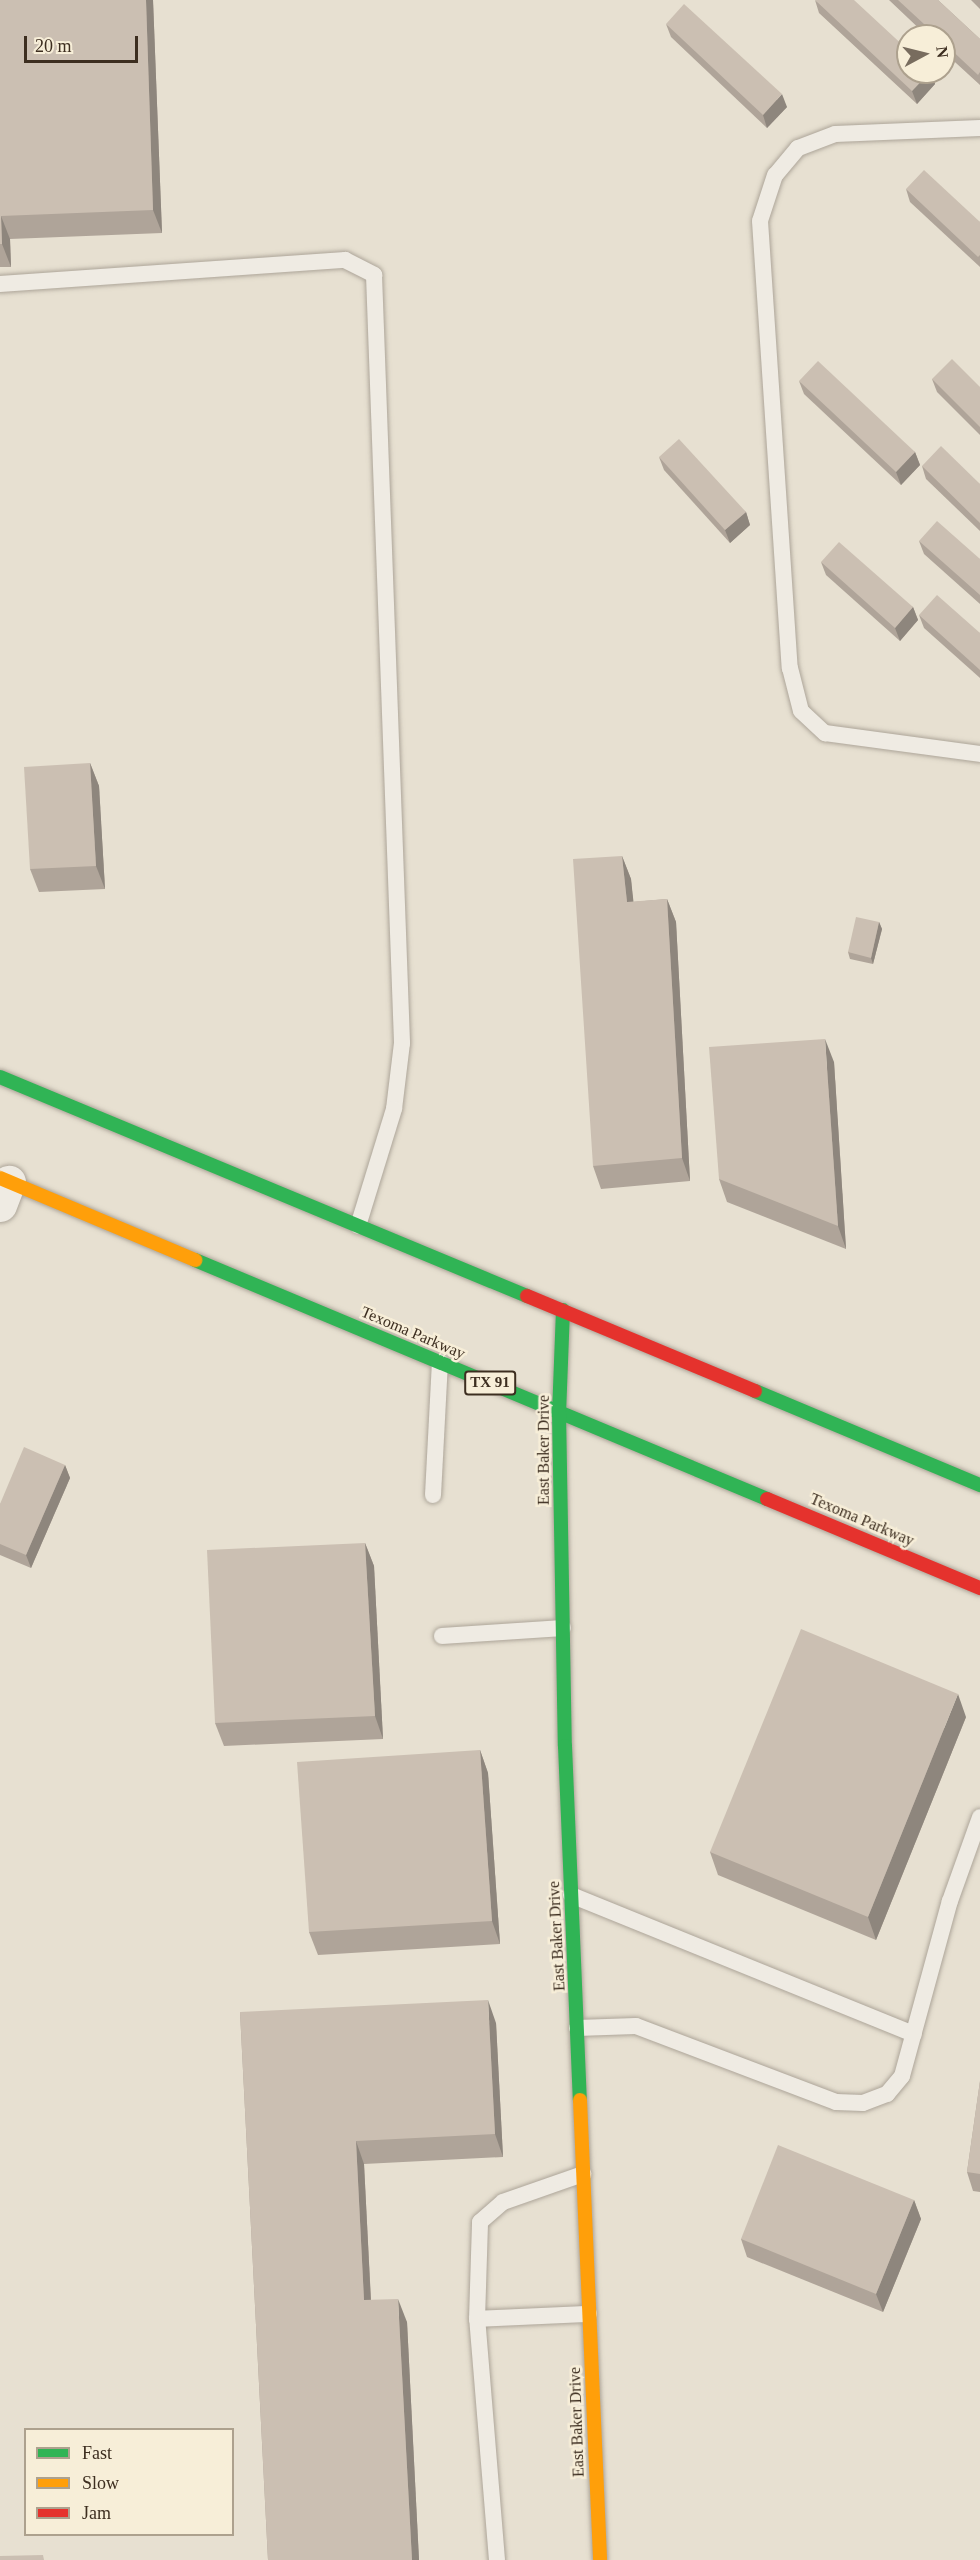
<!DOCTYPE html>
<html>
<head>
<meta charset="utf-8">
<style>
	body { margin:0 }
	#map { position:relative; width:980px; height:2560px; overflow:hidden; background:#e7e0d1; font-family:"Times New Roman",serif }
	div>[style] { position:absolute }
	[style*='--x'] { left:calc(var(--x)*1px); top:calc(var(--y)*1px); width:calc(var(--w)*1px); rotate:calc(var(--a)*1deg) }
	.roads { filter:drop-shadow(0 0 2px #ada599) drop-shadow(0 0 2px #ada599) }
	.lane>* { height:16px; margin:-8px; padding:0 8px; transform-origin:8px; border-radius:8px; background:#efebe3 }
	.street>* { height:33px; margin:-16.5px; padding:0 16.5px; transform-origin:16.5px; border-radius:16.5px; background:#efebe3 }
	.fast>* { height:14px; margin:-7px; padding:0 7px; transform-origin:7px; border-radius:7px; background:#30b455 }
	.slow>* { height:14px; margin:-7px; padding:0 7px; transform-origin:7px; border-radius:7px; background:#ff9f0a }
	.jam>* { height:14px; margin:-7px; padding:0 7px; transform-origin:7px; border-radius:7px; background:#e5322d }
	.wall>* { inset:0; background:#afa499 }
	.shaded-wall>* { inset:0; background:#8e867d }
	.building>* { inset:0; background:#cbbfb2 }
	span { translate:-50% -50%; white-space:nowrap; text-align:center; line-height:1.15; -webkit-text-stroke:5px #f7eed8; paint-order:stroke }
	.shield-label span { padding:2px 4px; background:#f7eed8; border:2px solid; border-radius:4px; -webkit-text-stroke-width:0 }
	.shield-label { font-size:15px; color:#3d2e20; font-weight:700 }
	.street-label { font-size:16px; color:#3d2e20 }
	.legend { position:absolute; left:24px; top:2428px; width:210px; height:108px; box-sizing:border-box; background:#f7eed8; border:2px solid #ada18e; margin:0; padding:8px 10px; list-style:none; font-size:18px; color:#3d2e20 }
	.legend li { display:flex; align-items:center; gap:12px; height:30px }
	.legend b { width:30px; border:2px solid #ada18e }
	.north { position:absolute; left:896px; top:24px; width:60px; height:60px; box-sizing:border-box; background:#f7eed8; border:2px solid #ada18e; border-radius:50%; rotate:83deg; font-size:16px; font-weight:700; line-height:24px; text-align:center; color:#3d2e20 }
	.north::after { content:''; display:block; margin:auto; width:21px; height:27px; background:#786c5e; clip-path:polygon(50% 0,100% 100%,50% 72%,0 100%) }
	.scale { position:absolute; left:24px; top:36px; width:114px; height:27px; box-sizing:border-box; border:3px solid #3d2e20; border-top:0; padding-left:8px; font-size:18px; line-height:21px; white-space:nowrap; color:#3d2e20; -webkit-text-stroke:4px #f7eed8; paint-order:stroke }
</style>
</head>
<body>
<div id="map">
	<div class="roads">
		<div class="lane">
			<i style="--x:980;--y:128;--w:145;--a:177.6"></i>
			<i style="--x:835;--y:134;--w:40;--a:159"></i>
			<i style="--x:798;--y:148;--w:35;--a:130"></i>
			<i style="--x:775;--y:175;--w:48;--a:108.1"></i>
			<i style="--x:760;--y:221;--w:448;--a:86.2"></i>
			<i style="--x:790;--y:668;--w:44;--a:75.7"></i>
			<i style="--x:801;--y:711;--w:33;--a:43"></i>
			<i style="--x:825;--y:733;--w:156;--a:7.7"></i>
			<i style="--x:0;--y:284;--w:346;--a:-4"></i>
			<i style="--x:345;--y:260;--w:33;--a:27"></i>
			<i style="--x:374;--y:275;--w:769;--a:87.91"></i>
			<i style="--x:402;--y:1043;--w:66;--a:96.9"></i>
			<i style="--x:394;--y:1109;--w:122;--a:107.1"></i>
			<i style="--x:433;--y:1495;--w:133;--a:-87"></i>
			<i style="--x:442;--y:1636;--w:121;--a:-3.8"></i>
			<i style="--x:571;--y:1895;--w:370;--a:22.1"></i>
			<i style="--x:577;--y:2028;--w:59;--a:-1.9"></i>
			<i style="--x:636;--y:2026;--w:214;--a:20.8"></i>
			<i style="--x:836;--y:2102;--w:27;--a:2"></i>
			<i style="--x:863;--y:2103;--w:26;--a:-21"></i>
			<i style="--x:887;--y:2094;--w:23;--a:-50"></i>
			<i style="--x:902;--y:2076;--w:181;--a:-74.7"></i>
			<i style="--x:950;--y:1901;--w:89;--a:-70.3"></i>
			<i style="--x:477;--y:2319;--w:112;--a:-2.6"></i>
			<i style="--x:497;--y:2560;--w:242;--a:-94.7"></i>
			<i style="--x:477;--y:2319;--w:97;--a:-88.2"></i>
			<i style="--x:480;--y:2222;--w:30;--a:-41"></i>
			<i style="--x:503;--y:2202;--w:85;--a:-19.3"></i>
		</div>
		<div class="street">
			<i style="--x:0;--y:1205;--w:25;--a:-69"></i>
		</div>
		<div class="fast">
			<i style="--x:0;--y:1077;--w:571;--a:22.57"></i>
			<i style="--x:195;--y:1260;--w:620;--a:22.68"></i>
			<i style="--x:563;--y:1310;--w:102;--a:92.2"></i>
			<i style="--x:559;--y:1412;--w:334;--a:89"></i>
			<i style="--x:565;--y:1746;--w:354;--a:87.6"></i>
			<i style="--x:755;--y:1391;--w:244;--a:22.7"></i>
		</div>
		<div class="slow">
			<i style="--x:0;--y:1178;--w:212;--a:22.8"></i>
			<i style="--x:580;--y:2100;--w:460;--a:87.5"></i>
		</div>
		<div class="jam">
			<i style="--x:527;--y:1296;--w:247;--a:22.6"></i>
			<i style="--x:767;--y:1499;--w:231;--a:22.7"></i>
		</div>
	</div>
	<div class="wall">
		<i style="clip-path:polygon(0 0,153px 0,162px 233px,10px 239px,11px 267px,0 267px)"></i>
		<i style="clip-path:polygon(815px 0,908px 72px,931px 72px,935px 84px,917px 104px,819px 13px)"></i>
		<i style="clip-path:polygon(889px 0,938px 0,980px 39px,980px 85px,944px 52px,944px 36px,927px 36px)"></i>
		<i style="clip-path:polygon(971px 0,980px 0,980px 9px)"></i>
		<i style="clip-path:polygon(666px 24px,787px 107px,767px 128px,671px 37px)"></i>
		<i style="clip-path:polygon(906px 189px,980px 222px,980px 267px,910px 202px)"></i>
		<i style="clip-path:polygon(932px 379px,980px 387px,980px 435px,937px 392px)"></i>
		<i style="clip-path:polygon(799px 381px,915px 452px,920px 465px,901px 485px,804px 394px)"></i>
		<i style="clip-path:polygon(659px 457px,746px 512px,750px 525px,730px 543px,664px 470px)"></i>
		<i style="clip-path:polygon(922px 466px,980px 484px,980px 531px,926px 479px)"></i>
		<i style="clip-path:polygon(919px 541px,980px 559px,980px 604px,924px 554px)"></i>
		<i style="clip-path:polygon(821px 562px,913px 607px,918px 620px,900px 641px,826px 575px)"></i>
		<i style="clip-path:polygon(919px 615px,980px 633px,980px 678px,924px 628px)"></i>
		<i style="clip-path:polygon(90px 763px,99px 786px,105px 889px,39px 892px,30px 869px)"></i>
		<i style="clip-path:polygon(622px 856px,631px 879px,633px 902px,667px 899px,676px 922px,690px 1181px,601px 1189px,593px 1166px)"></i>
		<i style="clip-path:polygon(879px 922px,882px 929px,873px 964px,850px 959px,848px 952px)"></i>
		<i style="clip-path:polygon(834px 1062px,846px 1249px,727px 1202px,719px 1179px)"></i>
		<i style="clip-path:polygon(65px 1465px,70px 1478px,31px 1568px,0 1555px,0 1504px)"></i>
		<i style="clip-path:polygon(365px 1543px,374px 1566px,383px 1739px,224px 1746px,215px 1723px)"></i>
		<i style="clip-path:polygon(966px 1717px,876px 1940px,718px 1875px,710px 1852px)"></i>
		<i style="clip-path:polygon(480px 1750px,488px 1773px,500px 1944px,318px 1955px,309px 1932px)"></i>
		<i style="clip-path:polygon(240px 2012px,496px 2023px,503px 2157px,364px 2164px,371px 2300px,407px 2322px,419px 2560px,268px 2560px)"></i>
		<i style="clip-path:polygon(980px 2081px,980px 2192px,973px 2191px,967px 2172px)"></i>
		<i style="clip-path:polygon(914px 2200px,921px 2219px,883px 2312px,747px 2257px,741px 2239px)"></i>
	</div>
	<div class="shaded-wall">
		<i style="clip-path:polygon(146px 0,153px 0,162px 233px,153px 210px)"></i>
		<i style="clip-path:polygon(930px 72px,931px 72px,935px 84px,917px 104px,912px 91px)"></i>
		<i style="clip-path:polygon(782px 94px,787px 107px,767px 128px,763px 115px)"></i>
		<i style="clip-path:polygon(1px 216px,10px 239px,11px 267px,2px 244px)"></i>
		<i style="clip-path:polygon(915px 452px,920px 465px,901px 485px,896px 472px)"></i>
		<i style="clip-path:polygon(746px 512px,750px 525px,730px 543px,725px 530px)"></i>
		<i style="clip-path:polygon(913px 607px,918px 620px,900px 641px,895px 628px)"></i>
		<i style="clip-path:polygon(90px 763px,99px 786px,105px 889px,96px 866px)"></i>
		<i style="clip-path:polygon(622px 856px,631px 879px,636px 925px,627px 902px)"></i>
		<i style="clip-path:polygon(667px 899px,676px 922px,690px 1181px,682px 1158px)"></i>
		<i style="clip-path:polygon(879px 922px,882px 929px,873px 964px,871px 958px)"></i>
		<i style="clip-path:polygon(825px 1039px,834px 1062px,846px 1249px,838px 1226px)"></i>
		<i style="clip-path:polygon(65px 1465px,70px 1478px,31px 1568px,26px 1555px)"></i>
		<i style="clip-path:polygon(365px 1543px,374px 1566px,383px 1739px,375px 1716px)"></i>
		<i style="clip-path:polygon(958px 1694px,966px 1717px,876px 1940px,868px 1917px)"></i>
		<i style="clip-path:polygon(480px 1750px,488px 1773px,500px 1944px,492px 1921px)"></i>
		<i style="clip-path:polygon(488px 2000px,496px 2023px,503px 2157px,495px 2134px)"></i>
		<i style="clip-path:polygon(356px 2141px,364px 2164px,372px 2323px,364px 2300px)"></i>
		<i style="clip-path:polygon(914px 2200px,921px 2219px,883px 2312px,876px 2294px)"></i>
		<i style="clip-path:polygon(398px 2299px,407px 2322px,419px 2560px,412px 2560px)"></i>
	</div>
	<div class="building">
		<i style="clip-path:polygon(0 0,146px 0,153px 210px,1px 216px,2px 244px,0 244px)"></i>
		<i style="clip-path:polygon(815px 0,854px 0,908px 50px,908px 72px,930px 72px,912px 91px)"></i>
		<i style="clip-path:polygon(898px 0,938px 0,980px 39px,980px 72px,978px 75px,944px 43px,944px 36px,937px 36px)"></i>
		<i style="clip-path:polygon(684px 4px,782px 94px,763px 115px,666px 24px)"></i>
		<i style="clip-path:polygon(924px 170px,980px 222px,980px 255px,978px 257px,906px 189px)"></i>
		<i style="clip-path:polygon(952px 359px,980px 387px,980px 427px,932px 379px)"></i>
		<i style="clip-path:polygon(818px 361px,915px 452px,896px 472px,799px 381px)"></i>
		<i style="clip-path:polygon(679px 439px,746px 512px,725px 530px,659px 457px)"></i>
		<i style="clip-path:polygon(941px 446px,980px 484px,980px 523px,922px 466px)"></i>
		<i style="clip-path:polygon(937px 521px,980px 559px,980px 595px,919px 541px)"></i>
		<i style="clip-path:polygon(839px 542px,913px 607px,895px 628px,821px 562px)"></i>
		<i style="clip-path:polygon(937px 595px,980px 633px,980px 670px,919px 615px)"></i>
		<i style="clip-path:polygon(90px 763px,96px 866px,30px 869px,24px 767px)"></i>
		<i style="clip-path:polygon(622px 856px,627px 902px,667px 899px,682px 1158px,593px 1166px,573px 859px)"></i>
		<i style="clip-path:polygon(856px 917px,879px 922px,871px 958px,848px 952px)"></i>
		<i style="clip-path:polygon(825px 1039px,838px 1226px,719px 1179px,709px 1047px)"></i>
		<i style="clip-path:polygon(24px 1447px,65px 1465px,26px 1555px,0 1544px,0 1504px)"></i>
		<i style="clip-path:polygon(365px 1543px,375px 1716px,215px 1723px,207px 1550px)"></i>
		<i style="clip-path:polygon(801px 1629px,958px 1694px,868px 1917px,710px 1852px)"></i>
		<i style="clip-path:polygon(480px 1750px,492px 1921px,309px 1932px,297px 1762px)"></i>
		<i style="clip-path:polygon(488px 2000px,495px 2134px,356px 2141px,364px 2300px,398px 2299px,412px 2560px,268px 2560px,240px 2012px)"></i>
		<i style="clip-path:polygon(980px 2081px,980px 2174px,967px 2172px)"></i>
		<i style="clip-path:polygon(778px 2145px,914px 2200px,876px 2294px,741px 2239px)"></i>
		<i style="clip-path:polygon(43px 2555px,44px 2560px,0 2560px,0 2556px)"></i>
	</div>
	<div class="shield-label">
		<span style="left:490px;top:1383px">TX 91</span>
	</div>
	<div class="street-label">
		<span style="left:413px;top:1333px;rotate:23deg">Texoma Parkway</span>
		<span style="left:544px;top:1450px;rotate:-90deg">East Baker Drive</span>
		<span style="left:862px;top:1520px;rotate:23deg">Texoma Parkway</span>
		<span style="left:557px;top:1936px;rotate:-93deg">East Baker Drive</span>
		<span style="left:577px;top:2422px;rotate:-92deg">East Baker Drive</span>
	</div>
	<ul class="legend">
	<li><b style="height:8px;background:#30b455"></b>Fast</li>
	<li><b style="height:8px;background:#ff9f0a"></b>Slow</li>
	<li><b style="height:8px;background:#e5322d"></b>Jam</li>
	</ul>
	<div class="north">N</div>
	<div class="scale">20 m</div>
</div>
</body>
</html>
